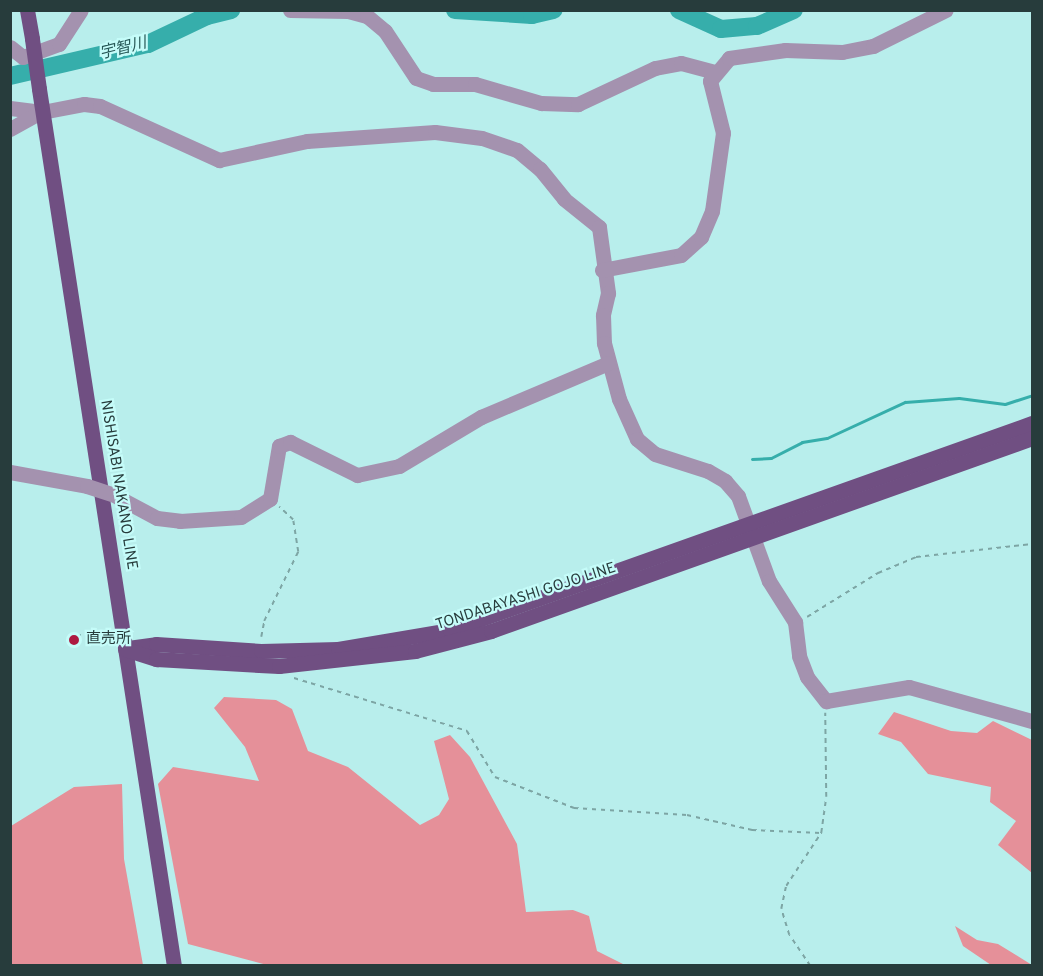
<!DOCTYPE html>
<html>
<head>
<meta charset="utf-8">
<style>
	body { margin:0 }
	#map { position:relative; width:1043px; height:976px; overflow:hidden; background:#b8eeec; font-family:Overpass,"Noto Sans JP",sans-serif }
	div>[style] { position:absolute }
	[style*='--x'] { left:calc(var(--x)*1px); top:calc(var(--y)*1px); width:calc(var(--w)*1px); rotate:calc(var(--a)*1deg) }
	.forest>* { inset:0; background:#e59099 }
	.stream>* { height:3px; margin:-1.5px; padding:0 1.5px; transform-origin:1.5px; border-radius:1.5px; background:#36aeab }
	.river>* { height:18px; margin:-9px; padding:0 9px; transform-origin:9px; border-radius:9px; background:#36aeab }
	.building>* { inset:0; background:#84b8b6 }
	.path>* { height:1.5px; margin-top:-0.75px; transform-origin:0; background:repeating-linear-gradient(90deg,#7da5a4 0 4.5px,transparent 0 9px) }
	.minor>* { height:15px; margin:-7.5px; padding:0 7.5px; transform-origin:7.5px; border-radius:7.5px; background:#a492af }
	.major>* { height:15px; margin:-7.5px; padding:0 7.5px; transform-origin:7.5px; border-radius:7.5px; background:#704f82 }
	.minor-bridge>* { height:15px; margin:-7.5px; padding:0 7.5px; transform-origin:7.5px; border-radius:7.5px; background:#a492af }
	.major-bridge>* { height:15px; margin:-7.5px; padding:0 7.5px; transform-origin:7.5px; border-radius:7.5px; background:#704f82 }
	.dots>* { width:16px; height:16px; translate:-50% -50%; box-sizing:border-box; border:3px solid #c5fcf9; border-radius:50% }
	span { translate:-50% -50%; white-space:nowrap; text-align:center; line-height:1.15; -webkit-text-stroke:4.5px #c5fcf9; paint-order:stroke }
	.street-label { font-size:15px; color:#273c3c }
	.poi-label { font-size:15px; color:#273c3c }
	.left { translate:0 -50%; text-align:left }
	.water-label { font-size:16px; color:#275857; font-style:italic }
	.frame { position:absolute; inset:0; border:12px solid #273c3c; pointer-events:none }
</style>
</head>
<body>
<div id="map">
	<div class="forest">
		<i style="clip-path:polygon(224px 697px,276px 700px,292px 709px,308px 751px,348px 767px,420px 825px,439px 815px,449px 799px,434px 741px,450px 735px,470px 757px,517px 844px,526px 912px,573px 910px,589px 916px,597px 951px,625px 965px,267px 965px,188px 944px,158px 784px,173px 767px,259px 781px,245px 747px,214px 708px)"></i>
		<i style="clip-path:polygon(894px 712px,951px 731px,977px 733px,993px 721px,1032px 740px,1032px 873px,998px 845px,1016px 821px,990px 802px,991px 787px,928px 774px,901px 742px,878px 734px)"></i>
		<i style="clip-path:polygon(122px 784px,124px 859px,143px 965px,11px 965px,11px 826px,74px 787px)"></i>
		<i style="clip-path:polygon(955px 926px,977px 940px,998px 944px,1032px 965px,991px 965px,963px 946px)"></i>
	</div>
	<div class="stream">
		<i style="--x:752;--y:459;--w:19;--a:-3"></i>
		<i style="--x:771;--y:458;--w:35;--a:-27"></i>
		<i style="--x:802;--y:442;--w:25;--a:-9"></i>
		<i style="--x:827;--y:438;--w:86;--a:-24.8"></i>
		<i style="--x:905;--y:402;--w:54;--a:-4.2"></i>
		<i style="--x:959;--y:398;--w:46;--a:7.4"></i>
		<i style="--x:1005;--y:404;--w:28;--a:-18"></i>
	</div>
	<div class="river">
		<i style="--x:455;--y:10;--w:77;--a:3.7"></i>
		<i style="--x:532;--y:15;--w:22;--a:-13"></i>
		<i style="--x:679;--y:10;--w:46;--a:24.3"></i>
		<i style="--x:721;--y:29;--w:36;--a:-5"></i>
		<i style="--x:757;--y:26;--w:40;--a:-23.4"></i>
		<i style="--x:10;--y:76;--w:142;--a:-13.1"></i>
		<i style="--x:148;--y:44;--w:65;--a:-25.4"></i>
		<i style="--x:207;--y:16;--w:25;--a:-14"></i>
	</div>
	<div class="building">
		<i style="clip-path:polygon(81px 634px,81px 644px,68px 645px,68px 636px)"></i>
	</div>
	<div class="path">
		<i style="--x:807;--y:617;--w:84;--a:-31.8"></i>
		<i style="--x:878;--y:573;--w:41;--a:-22.8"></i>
		<i style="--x:916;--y:557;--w:117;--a:-6.4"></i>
		<i style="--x:261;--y:637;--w:16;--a:-79"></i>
		<i style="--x:264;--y:621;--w:77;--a:-63.8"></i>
		<i style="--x:298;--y:552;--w:32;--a:-99"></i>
		<i style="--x:293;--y:520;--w:19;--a:-137"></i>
		<i style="--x:294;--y:678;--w:181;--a:17"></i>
		<i style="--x:467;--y:731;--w:54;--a:58.7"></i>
		<i style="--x:495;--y:777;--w:85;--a:21.4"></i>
		<i style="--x:574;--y:808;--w:113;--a:3.5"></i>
		<i style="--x:687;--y:815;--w:67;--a:13"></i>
		<i style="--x:752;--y:830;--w:69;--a:2.5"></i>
		<i style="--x:810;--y:966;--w:37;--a:-124"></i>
		<i style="--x:789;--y:935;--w:27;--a:-107"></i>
		<i style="--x:781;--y:909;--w:24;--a:-78"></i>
		<i style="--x:786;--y:886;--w:64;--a:-56.6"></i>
		<i style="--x:821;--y:833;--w:36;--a:-82"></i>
		<i style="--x:826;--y:797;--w:84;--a:-90.7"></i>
	</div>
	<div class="minor">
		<i style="--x:290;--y:10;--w:58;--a:1"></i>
		<i style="--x:348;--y:11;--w:20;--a:15"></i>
		<i style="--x:367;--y:16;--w:23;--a:40"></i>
		<i style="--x:385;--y:31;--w:56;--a:56.6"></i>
		<i style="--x:416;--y:78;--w:18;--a:19"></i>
		<i style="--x:433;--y:84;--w:42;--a:0"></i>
		<i style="--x:475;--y:84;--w:69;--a:16.1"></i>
		<i style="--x:541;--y:103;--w:37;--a:2"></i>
		<i style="--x:578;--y:104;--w:85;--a:-25.1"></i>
		<i style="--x:655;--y:68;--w:26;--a:-11"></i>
		<i style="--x:681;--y:63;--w:35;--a:15"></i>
		<i style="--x:10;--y:47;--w:16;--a:38"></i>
		<i style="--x:23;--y:57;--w:38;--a:-20"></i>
		<i style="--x:59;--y:44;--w:40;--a:-57.1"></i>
		<i style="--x:10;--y:108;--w:32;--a:7"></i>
		<i style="--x:42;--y:112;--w:43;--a:-10.8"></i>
		<i style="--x:84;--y:104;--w:16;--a:7"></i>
		<i style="--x:100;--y:106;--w:131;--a:24.4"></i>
		<i style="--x:219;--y:160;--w:90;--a:-12.2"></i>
		<i style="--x:307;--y:141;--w:128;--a:-4"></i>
		<i style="--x:435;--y:132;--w:47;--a:7.3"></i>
		<i style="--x:482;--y:138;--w:37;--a:19"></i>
		<i style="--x:517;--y:150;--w:30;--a:40"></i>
		<i style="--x:540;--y:169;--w:38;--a:51"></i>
		<i style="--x:564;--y:199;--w:45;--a:38.7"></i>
		<i style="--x:599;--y:227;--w:67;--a:82.2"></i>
		<i style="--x:608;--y:293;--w:23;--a:103"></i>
		<i style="--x:603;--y:315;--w:28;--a:88"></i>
		<i style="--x:604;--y:343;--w:58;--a:75"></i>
		<i style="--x:619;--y:399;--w:44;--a:65.8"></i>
		<i style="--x:637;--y:439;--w:23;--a:40"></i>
		<i style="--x:655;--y:454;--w:56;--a:17.8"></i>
		<i style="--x:708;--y:471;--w:20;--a:30"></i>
		<i style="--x:725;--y:481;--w:20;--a:49"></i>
		<i style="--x:738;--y:496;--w:90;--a:70"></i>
		<i style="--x:769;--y:581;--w:49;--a:57.6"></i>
		<i style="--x:795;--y:622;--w:34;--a:83"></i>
		<i style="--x:799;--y:656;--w:22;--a:69"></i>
		<i style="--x:807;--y:677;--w:31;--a:52"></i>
		<i style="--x:826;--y:701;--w:84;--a:-9.6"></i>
		<i style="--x:909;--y:687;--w:128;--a:15.5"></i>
		<i style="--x:10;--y:129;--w:33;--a:-29"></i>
		<i style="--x:602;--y:270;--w:80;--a:-10.8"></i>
		<i style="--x:681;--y:255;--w:27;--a:-42"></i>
		<i style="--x:701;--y:237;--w:28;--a:-67"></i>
		<i style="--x:712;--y:211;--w:79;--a:-82"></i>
		<i style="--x:723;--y:133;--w:54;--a:-104"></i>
		<i style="--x:710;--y:81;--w:30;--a:-50"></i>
		<i style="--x:729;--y:58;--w:57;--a:-8.1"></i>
		<i style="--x:785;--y:50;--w:57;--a:2"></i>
		<i style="--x:842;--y:52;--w:32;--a:-11"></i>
		<i style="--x:873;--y:46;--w:81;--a:-26.3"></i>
		<i style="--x:10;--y:472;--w:78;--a:10.3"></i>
		<i style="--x:112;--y:494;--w:51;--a:28.1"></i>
		<i style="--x:157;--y:518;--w:23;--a:7"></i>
		<i style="--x:180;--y:521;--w:61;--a:-3.8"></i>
		<i style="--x:241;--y:517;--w:34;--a:-32"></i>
		<i style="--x:270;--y:499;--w:54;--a:-80.4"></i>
		<i style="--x:279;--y:446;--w:12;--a:-20"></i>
		<i style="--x:290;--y:442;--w:75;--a:26.2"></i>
		<i style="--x:357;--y:475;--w:43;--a:-12.1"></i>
		<i style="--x:399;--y:466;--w:96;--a:-30.9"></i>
		<i style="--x:481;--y:417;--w:138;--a:-23"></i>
	</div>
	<div class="major">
		<i style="--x:27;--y:10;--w:29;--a:80"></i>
		<i style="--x:39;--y:89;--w:887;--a:81.25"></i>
		<i style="--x:128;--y:648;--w:28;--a:-8"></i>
		<i style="--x:156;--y:644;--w:105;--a:3.8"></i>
		<i style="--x:261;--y:651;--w:77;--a:-1.5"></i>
		<i style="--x:338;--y:649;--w:114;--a:-9.6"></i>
		<i style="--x:450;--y:630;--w:618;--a:-19.58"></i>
		<i style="--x:125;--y:649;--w:33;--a:18"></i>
		<i style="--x:156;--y:659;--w:123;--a:3.3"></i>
		<i style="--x:279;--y:666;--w:137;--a:-6.3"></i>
		<i style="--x:415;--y:651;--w:79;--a:-14.7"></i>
		<i style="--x:491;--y:631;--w:574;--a:-19.63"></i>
	</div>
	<div class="minor-bridge">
		<i style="--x:87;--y:486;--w:26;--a:18"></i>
	</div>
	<div class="major-bridge">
		<i style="--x:32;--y:39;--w:50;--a:82"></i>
	</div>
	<div class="dots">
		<i style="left:74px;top:640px;background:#ad1941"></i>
	</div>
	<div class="street-label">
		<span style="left:118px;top:485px;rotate:81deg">NISHISABI NAKANO LINE</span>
		<span style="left:526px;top:597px;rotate:-18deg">TONDABAYASHI GOJO LINE</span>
	</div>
	<div class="poi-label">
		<span class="left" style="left:86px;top:640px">直売所</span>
	</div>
	<div class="water-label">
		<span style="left:123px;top:49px;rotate:-14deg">宇智川</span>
	</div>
	<div class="frame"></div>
</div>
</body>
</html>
